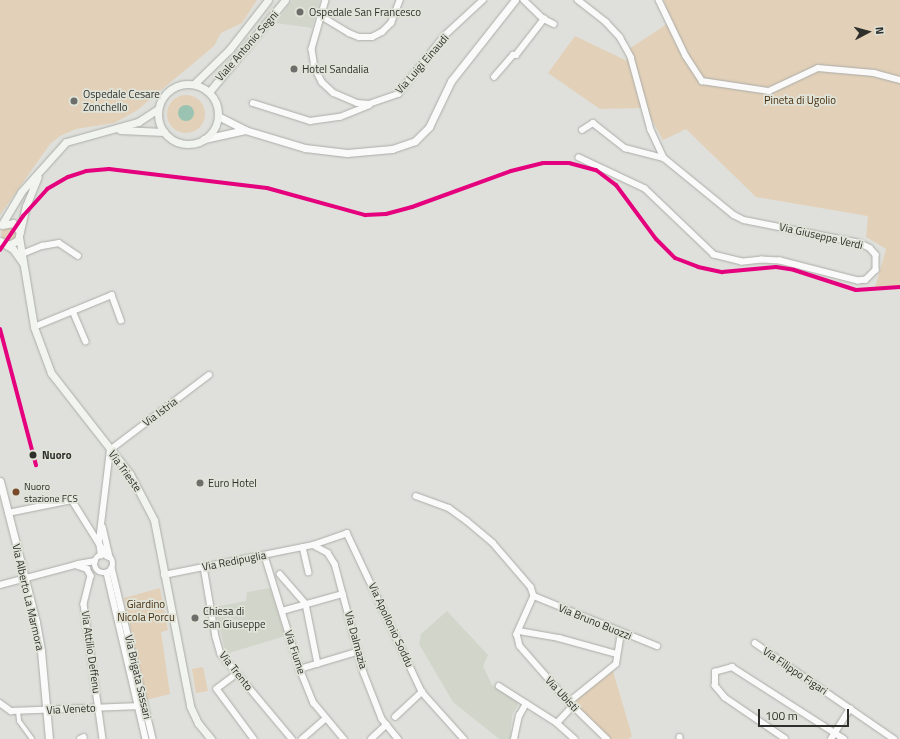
<!DOCTYPE html>
<html>
<head>
<meta charset="utf-8">
<style>
	body { margin:0 }
	#map { position:relative; width:900px; height:739px; overflow:hidden; background:#dfe0db; font-family:"Titillium Web",sans-serif }
	div>[style] { position:absolute }
	[style*='--x'] { left:calc(var(--x)*1px); top:calc(var(--y)*1px); width:calc(var(--w)*1px); rotate:calc(var(--a)*1deg) }
	.built>* { inset:0; background:#d2d5c9 }
	.green>* { inset:0; background:#e2d0b8 }
	.round { border-radius:50% }
	.water>* { inset:0; background:#9ac3b2 }
	.roads { filter:drop-shadow(0 0 1px #abaca8) drop-shadow(0 0 1px #abaca8) }
	.pedestrian>* { height:4px; margin:-2px; padding:0 2px; transform-origin:2px; border-radius:2px; background:#fafafa }
	.minor>* { height:5.5px; margin:-2.75px; padding:0 2.75px; transform-origin:2.75px; border-radius:2.75px; background:#fafafa }
	.minor>.ring { margin:-2.75px; padding:0; box-sizing:content-box; background:none; border:5.5px solid #fafafa; border-radius:50% }
	.tertiary>* { height:7px; margin:-3.5px; padding:0 3.5px; transform-origin:3.5px; border-radius:3.5px; background:#fafafa }
	.secondary>* { height:7px; margin:-3.5px; padding:0 3.5px; transform-origin:3.5px; border-radius:3.5px; background:#f2f4f0 }
	.secondary>.ring { margin:-3.5px; padding:0; box-sizing:content-box; background:none; border:7px solid #f2f4f0; border-radius:50% }
	.rail-1>* { height:4px; margin:-2px; padding:0 2px; transform-origin:2px; border-radius:2px; background:#e5007d }
	.dots>* { width:11px; height:11px; translate:-50% -50%; box-sizing:border-box; border:2px solid #e0e3d8; border-radius:50% }
	span { translate:-50% -50%; white-space:nowrap; text-align:center; line-height:1.15; -webkit-text-stroke:3.5px #e0e3d8; paint-order:stroke }
	.bus-label { font-size:10px; color:#2f302c }
	.left { translate:0 -50%; text-align:left }
	.poi-label { font-size:11px; color:#2f302c }
	.street-label { font-size:11px; color:#2f302c }
	.park-label { font-size:11px; color:#472d0c }
	.stop-label { font-size:11px; color:#2f302c; font-weight:700 }
	.north { position:absolute; left:848px; top:12px; width:40px; height:40px; -webkit-text-stroke:3px #e0e3d8; paint-order:stroke; rotate:84deg; font-size:11px; font-weight:700; line-height:16px; text-align:center; color:#2f302c }
	.north::after { content:''; display:block; margin:auto; width:14px; height:18px; background:#2f302c; clip-path:polygon(50% 0,100% 100%,50% 72%,0 100%) }
	.scale { position:absolute; left:758px; top:709px; width:91px; height:18px; box-sizing:border-box; border:2px solid #2f302c; border-top:0; padding-left:5px; font-size:12px; line-height:14px; white-space:nowrap; color:#2f302c; -webkit-text-stroke:3px #e0e3d8; paint-order:stroke }
</style>
</head>
<body>
<div id="map">
	<div class="built">
		<i style="clip-path:polygon(292px 0,320px 0,312px 28px,276px 23px)"></i>
		<i style="clip-path:polygon(270px 588px,285px 636px,226px 654px,215px 607px,246px 601px,247px 592px)"></i>
		<i style="clip-path:polygon(447px 611px,488px 655px,483px 666px,492px 685px,517px 700px,518px 705px,512px 715px,510px 739px,499px 739px,453px 702px,419px 644px,421px 634px)"></i>
	</div>
	<div class="green">
		<i style="clip-path:polygon(0 0,257px 0,242px 23px,221px 33px,214px 46px,136px 111px,114px 123px,76px 129px,60px 136px,50px 144px,0 215px)"></i>
		<i style="clip-path:polygon(664px 0,900px 0,900px 286px,875px 288px,886px 249px,866px 237px,868px 216px,756px 197px,686px 129px,663px 140px,645px 108px,600px 109px,548px 73px,575px 36px,627px 61px,629px 49px,670px 22px)"></i>
		<i class="round" style="left:167px;top:95px;width:38px;height:38px"></i>
		<i class="round" style="left:1px;top:226px;width:16px;height:16px"></i>
		<i style="clip-path:polygon(160px 588px,168px 630px,161px 632px,170px 694px,146px 700px,124px 598px)"></i>
		<i style="clip-path:polygon(203px 667px,208px 691px,196px 693px,192px 669px)"></i>
		<i style="clip-path:polygon(613px 671px,632px 736px,629px 739px,611px 739px,573px 702px)"></i>
	</div>
	<div class="water">
		<i class="round" style="left:178px;top:105px;width:16px;height:16px"></i>
	</div>
	<div class="roads">
		<div class="pedestrian">
			<i style="--x:18;--y:711;--w:10;--a:84"></i>
			<i style="--x:19;--y:721;--w:22;--a:54"></i>
		</div>
		<div class="minor">
			<i style="--x:326;--y:0;--w:51;--a:105.9"></i>
			<i style="--x:312;--y:49;--w:19;--a:81"></i>
			<i style="--x:315;--y:68;--w:16;--a:63"></i>
			<i style="--x:322;--y:82;--w:16;--a:43"></i>
			<i style="--x:334;--y:93;--w:25;--a:23"></i>
			<i style="--x:357;--y:103;--w:12;--a:5"></i>
			<i style="--x:369;--y:104;--w:31;--a:-19"></i>
			<i style="--x:398;--y:94;--w:74;--a:-51.6"></i>
			<i style="--x:444;--y:36;--w:53;--a:-42.7"></i>
			<i style="--x:524;--y:0;--w:28;--a:44"></i>
			<i style="--x:544;--y:19;--w:11;--a:27"></i>
			<i style="--x:578;--y:0;--w:36;--a:38"></i>
			<i style="--x:606;--y:22;--w:21;--a:47"></i>
			<i style="--x:620;--y:37;--w:23;--a:61"></i>
			<i style="--x:631;--y:57;--w:76;--a:74.7"></i>
			<i style="--x:651;--y:130;--w:31;--a:65"></i>
			<i style="--x:664;--y:158;--w:90;--a:39.2"></i>
			<i style="--x:734;--y:215;--w:11;--a:27"></i>
			<i style="--x:744;--y:220;--w:118;--a:11.2"></i>
			<i style="--x:860;--y:243;--w:11;--a:27"></i>
			<i style="--x:870;--y:248;--w:9;--a:49"></i>
			<i style="--x:876;--y:255;--w:15;--a:90"></i>
			<i style="--x:876;--y:270;--w:14;--a:135"></i>
			<i style="--x:866;--y:280;--w:8;--a:173"></i>
			<i style="--x:858;--y:281;--w:81;--a:-165.6"></i>
			<i style="--x:780;--y:261;--w:18;--a:-177"></i>
			<i style="--x:762;--y:260;--w:20;--a:174"></i>
			<i style="--x:742;--y:262;--w:29;--a:-166"></i>
			<i style="--x:714;--y:255;--w:95;--a:-136.3"></i>
			<i style="--x:645;--y:189;--w:73;--a:-154.8"></i>
			<i style="--x:659;--y:0;--w:62;--a:64.3"></i>
			<i style="--x:686;--y:56;--w:30;--a:57"></i>
			<i style="--x:702;--y:81;--w:68;--a:8.5"></i>
			<i style="--x:769;--y:91;--w:54;--a:-25.1"></i>
			<i style="--x:818;--y:68;--w:56;--a:5.1"></i>
			<i style="--x:874;--y:73;--w:27;--a:15"></i>
			<i style="--x:321;--y:16;--w:33;--a:31"></i>
			<i style="--x:349;--y:33;--w:11;--a:22"></i>
			<i style="--x:359;--y:37;--w:13;--a:0"></i>
			<i style="--x:372;--y:37;--w:11;--a:-27"></i>
			<i style="--x:382;--y:32;--w:13;--a:-45"></i>
			<i style="--x:391;--y:23;--w:25;--a:-69"></i>
			<i style="--x:494;--y:77;--w:29;--a:-49"></i>
			<i style="--x:513;--y:55;--w:3;--a:0"></i>
			<i style="--x:516;--y:55;--w:46;--a:-52.1"></i>
			<i style="--x:253;--y:103;--w:60;--a:17.5"></i>
			<i style="--x:310;--y:121;--w:30;--a:-8"></i>
			<i style="--x:340;--y:117;--w:31;--a:-22"></i>
			<i style="--x:582;--y:130;--w:13;--a:-32"></i>
			<i style="--x:593;--y:123;--w:41;--a:38"></i>
			<i style="--x:625;--y:148;--w:40;--a:14.4"></i>
			<i style="--x:22;--y:254;--w:22;--a:-22"></i>
			<i style="--x:42;--y:246;--w:17;--a:-10"></i>
			<i style="--x:59;--y:243;--w:23;--a:34"></i>
			<i style="--x:73;--y:311;--w:33;--a:67"></i>
			<i style="--x:34;--y:327;--w:84;--a:-22.3"></i>
			<i style="--x:112;--y:295;--w:27;--a:70"></i>
			<i style="--x:416;--y:496;--w:35;--a:20"></i>
			<i style="--x:449;--y:508;--w:22;--a:36"></i>
			<i style="--x:467;--y:521;--w:34;--a:40"></i>
			<i style="--x:493;--y:543;--w:58;--a:49.2"></i>
			<i style="--x:531;--y:587;--w:9;--a:72"></i>
			<i style="--x:534;--y:596;--w:42;--a:114.1"></i>
			<i style="--x:517;--y:634;--w:12;--a:76"></i>
			<i style="--x:520;--y:646;--w:74;--a:48.8"></i>
			<i style="--x:569;--y:702;--w:53;--a:44.2"></i>
			<i style="--x:8;--y:513;--w:65;--a:-11.5"></i>
			<i style="--x:72;--y:500;--w:66;--a:58"></i>
			<i style="--x:103;--y:527;--w:31;--a:77"></i>
			<i style="--x:313;--y:545;--w:17;--a:28"></i>
			<i style="--x:328;--y:553;--w:13;--a:58"></i>
			<i style="--x:335;--y:564;--w:113;--a:75.1"></i>
			<i style="--x:364;--y:673;--w:49;--a:68.6"></i>
			<i style="--x:382;--y:719;--w:26;--a:51"></i>
			<i style="--x:303;--y:547;--w:26;--a:77"></i>
			<i class="ring" style="left:95px;top:555px;width:12.5px;height:12.5px"></i>
			<i style="--x:101;--y:556;--w:15;--a:-98"></i>
			<i style="--x:99;--y:541;--w:92;--a:-83.1"></i>
			<i style="--x:110;--y:450;--w:124;--a:-37.1"></i>
			<i style="--x:265;--y:556;--w:118;--a:72.8"></i>
			<i style="--x:300;--y:669;--w:37;--a:68"></i>
			<i style="--x:314;--y:703;--w:47;--a:50.2"></i>
			<i style="--x:78;--y:564;--w:17;--a:-10"></i>
			<i style="--x:204;--y:567;--w:71;--a:80.3"></i>
			<i style="--x:216;--y:637;--w:18;--a:74"></i>
			<i style="--x:221;--y:654;--w:111;--a:50.1"></i>
			<i style="--x:112;--y:568;--w:176;--a:76.5"></i>
			<i style="--x:107;--y:573;--w:171;--a:76.8"></i>
			<i style="--x:280;--y:574;--w:40;--a:49"></i>
			<i style="--x:306;--y:604;--w:61;--a:78.7"></i>
			<i style="--x:164;--y:575;--w:152;--a:-11.4"></i>
			<i style="--x:313;--y:545;--w:36;--a:-19"></i>
			<i style="--x:347;--y:533;--w:176;--a:64.7"></i>
			<i style="--x:422;--y:692;--w:63;--a:48.2"></i>
			<i style="--x:91;--y:576;--w:29;--a:104"></i>
			<i style="--x:84;--y:604;--w:136;--a:82"></i>
			<i style="--x:0;--y:585;--w:78;--a:-14.9"></i>
			<i style="--x:75;--y:565;--w:13;--a:18"></i>
			<i style="--x:87;--y:569;--w:8;--a:60"></i>
			<i style="--x:534;--y:596;--w:133;--a:22.1"></i>
			<i style="--x:282;--y:611;--w:63;--a:-15.6"></i>
			<i style="--x:519;--y:631;--w:41;--a:9.9"></i>
			<i style="--x:559;--y:638;--w:60;--a:15.4"></i>
			<i style="--x:755;--y:643;--w:169;--a:34.6"></i>
			<i style="--x:300;--y:669;--w:59;--a:-16.6"></i>
			<i style="--x:237;--y:674;--w:25;--a:143"></i>
			<i style="--x:217;--y:689;--w:62;--a:53.5"></i>
			<i style="--x:499;--y:686;--w:69;--a:32.5"></i>
			<i style="--x:557;--y:723;--w:24;--a:42"></i>
			<i style="--x:569;--y:702;--w:60;--a:-39"></i>
			<i style="--x:616;--y:664;--w:31;--a:-81"></i>
			<i style="--x:0;--y:703;--w:14;--a:36"></i>
			<i style="--x:11;--y:711;--w:130;--a:-2.2"></i>
			<i style="--x:395;--y:717;--w:37;--a:-43"></i>
			<i style="--x:557;--y:723;--w:23;--a:-47"></i>
			<i style="--x:680;--y:737;--w:2;--a:90"></i>
			<i style="--x:80;--y:739;--w:4;--a:-27"></i>
			<i style="--x:302;--y:739;--w:30;--a:-41"></i>
			<i style="--x:371;--y:739;--w:21;--a:-43"></i>
			<i style="--x:514;--y:739;--w:24;--a:-78"></i>
			<i style="--x:519;--y:716;--w:14;--a:-60"></i>
			<i style="--x:785;--y:739;--w:73;--a:-145.7"></i>
			<i style="--x:725;--y:698;--w:16;--a:-130"></i>
			<i style="--x:715;--y:686;--w:14;--a:-90"></i>
			<i style="--x:715;--y:672;--w:18;--a:-16"></i>
			<i style="--x:732;--y:667;--w:133;--a:32.7"></i>
			<i style="--x:831;--y:739;--w:36;--a:-58"></i>
		</div>
		<div class="tertiary">
			<i style="--x:218;--y:116;--w:30;--a:27"></i>
			<i style="--x:245;--y:130;--w:63;--a:16.7"></i>
			<i style="--x:305;--y:148;--w:42;--a:6.8"></i>
			<i style="--x:347;--y:153;--w:45;--a:-5.1"></i>
			<i style="--x:392;--y:149;--w:24;--a:-19"></i>
			<i style="--x:415;--y:141;--w:20;--a:-45"></i>
			<i style="--x:429;--y:127;--w:51;--a:-64.4"></i>
			<i style="--x:451;--y:81;--w:103;--a:-51.7"></i>
			<i style="--x:204;--y:139;--w:42;--a:-12.4"></i>
			<i style="--x:0;--y:481;--w:146;--a:75.7"></i>
			<i style="--x:36;--y:622;--w:29;--a:80"></i>
			<i style="--x:41;--y:651;--w:88;--a:84.8"></i>
		</div>
		<div class="secondary">
			<i class="ring" style="left:158px;top:84px;width:53px;height:53px"></i>
			<i style="--x:194;--y:84;--w:49;--a:-44.2"></i>
			<i style="--x:229;--y:50;--w:63;--a:-52"></i>
			<i style="--x:209;--y:92;--w:119;--a:-50.4"></i>
			<i style="--x:120;--y:130;--w:44;--a:2.6"></i>
			<i style="--x:2;--y:224;--w:37;--a:-59"></i>
			<i style="--x:21;--y:192;--w:67;--a:-48"></i>
			<i style="--x:66;--y:142;--w:75;--a:-15.5"></i>
			<i style="--x:138;--y:122;--w:24;--a:-33"></i>
			<i style="--x:2;--y:225;--w:11;--a:-10"></i>
			<i style="--x:13;--y:223;--w:11;--a:52"></i>
			<i style="--x:19;--y:237;--w:91;--a:80.5"></i>
			<i style="--x:34;--y:327;--w:49;--a:69.7"></i>
			<i style="--x:51;--y:373;--w:128;--a:52"></i>
			<i style="--x:130;--y:474;--w:52;--a:62.4"></i>
			<i style="--x:154;--y:520;--w:189;--a:79"></i>
			<i style="--x:190;--y:706;--w:19;--a:65"></i>
			<i style="--x:198;--y:723;--w:21;--a:51"></i>
			<i style="--x:0;--y:241;--w:10;--a:24"></i>
			<i style="--x:9;--y:245;--w:10;--a:-29"></i>
			<i style="--x:18;--y:240;--w:35;--a:-77"></i>
			<i style="--x:26;--y:206;--w:31;--a:-68"></i>
			<i style="--x:6;--y:245;--w:8;--a:30"></i>
			<i style="--x:13;--y:249;--w:16;--a:55"></i>
		</div>
	</div>
	<div class="rail-1">
		<i style="--x:0;--y:250;--w:41;--a:-55.9"></i>
		<i style="--x:23;--y:216;--w:36;--a:-48"></i>
		<i style="--x:47;--y:189;--w:24;--a:-30"></i>
		<i style="--x:68;--y:177;--w:19;--a:-18"></i>
		<i style="--x:86;--y:171;--w:23;--a:-5"></i>
		<i style="--x:109;--y:169;--w:159;--a:6.9"></i>
		<i style="--x:267;--y:188;--w:102;--a:15.4"></i>
		<i style="--x:365;--y:215;--w:21;--a:-3"></i>
		<i style="--x:386;--y:214;--w:27;--a:-15"></i>
		<i style="--x:412;--y:207;--w:105;--a:-20"></i>
		<i style="--x:511;--y:171;--w:33;--a:-14"></i>
		<i style="--x:543;--y:163;--w:26;--a:0"></i>
		<i style="--x:569;--y:163;--w:28;--a:15"></i>
		<i style="--x:596;--y:170;--w:25;--a:37"></i>
		<i style="--x:616;--y:185;--w:67;--a:53.5"></i>
		<i style="--x:656;--y:239;--w:27;--a:45"></i>
		<i style="--x:675;--y:258;--w:25;--a:21"></i>
		<i style="--x:698;--y:267;--w:25;--a:12"></i>
		<i style="--x:722;--y:272;--w:54;--a:-5.3"></i>
		<i style="--x:776;--y:267;--w:18;--a:9"></i>
		<i style="--x:794;--y:270;--w:65;--a:17.9"></i>
		<i style="--x:856;--y:290;--w:44;--a:-3.9"></i>
		<i style="--x:0;--y:329;--w:141;--a:75.2"></i>
	</div>
	<div class="dots">
		<i style="left:300px;top:12px;background:#6d6e69"></i>
		<i style="left:294px;top:69px;background:#6d6e69"></i>
		<i style="left:74px;top:101px;background:#6d6e69"></i>
		<i style="left:33px;top:455px;background:#2f302c"></i>
		<i style="left:200px;top:483px;background:#6d6e69"></i>
		<i style="left:16px;top:492px;background:#7a4b2a"></i>
		<i style="left:195px;top:618px;background:#6d6e69"></i>
	</div>
	<div class="bus-label">
		<span class="left" style="left:24px;top:492px">Nuoro<br>stazione FCS</span>
	</div>
	<div class="poi-label">
		<span class="left" style="left:309px;top:12px">Ospedale San Francesco</span>
		<span class="left" style="left:302px;top:69px">Hotel Sandalia</span>
		<span class="left" style="left:83px;top:101px">Ospedale Cesare<br>Zonchello</span>
		<span class="left" style="left:208px;top:483px">Euro Hotel</span>
		<span class="left" style="left:203px;top:618px">Chiesa di<br>San Giuseppe</span>
	</div>
	<div class="street-label">
		<span style="left:247px;top:46px;rotate:-49deg">Viale Antonio Segni</span>
		<span style="left:422px;top:64px;rotate:-49deg">Via Luigi Einaudi</span>
		<span style="left:821px;top:236px;rotate:13deg">Via Giuseppe Verdi</span>
		<span style="left:160px;top:412px;rotate:-37deg">Via Istria</span>
		<span style="left:125px;top:471px;rotate:54deg">Via Trieste</span>
		<span style="left:234px;top:561px;rotate:-11deg">Via Redipuglia</span>
		<span style="left:28px;top:597px;rotate:77deg">Via Alberto La Marmora</span>
		<span style="left:595px;top:622px;rotate:22deg">Via Bruno Buozzi</span>
		<span style="left:391px;top:625px;rotate:65deg">Via Apollonio Soddu</span>
		<span style="left:356px;top:640px;rotate:75deg">Via Dalmazia</span>
		<span style="left:91px;top:652px;rotate:82deg">Via Attilio Deffenu</span>
		<span style="left:295px;top:652px;rotate:72deg">Via Fiume</span>
		<span style="left:236px;top:671px;rotate:52deg">Via Trento</span>
		<span style="left:795px;top:671px;rotate:34deg">Via Filippo Figari</span>
		<span style="left:138px;top:677px;rotate:77deg">Via Brigata Sassari</span>
		<span style="left:562px;top:694px;rotate:47deg">Via Ubisti</span>
		<span style="left:71px;top:709px;rotate:-3deg">Via Veneto</span>
	</div>
	<div class="park-label">
		<span style="left:800px;top:100px">Pineta di Ugolio</span>
		<span style="left:146px;top:611px">Giardino<br>Nicola Porcu</span>
	</div>
	<div class="stop-label">
		<span class="left" style="left:42px;top:455px">Nuoro</span>
	</div>
	<div class="north">N</div>
	<div class="scale">100 m</div>
</div>
</body>
</html>
